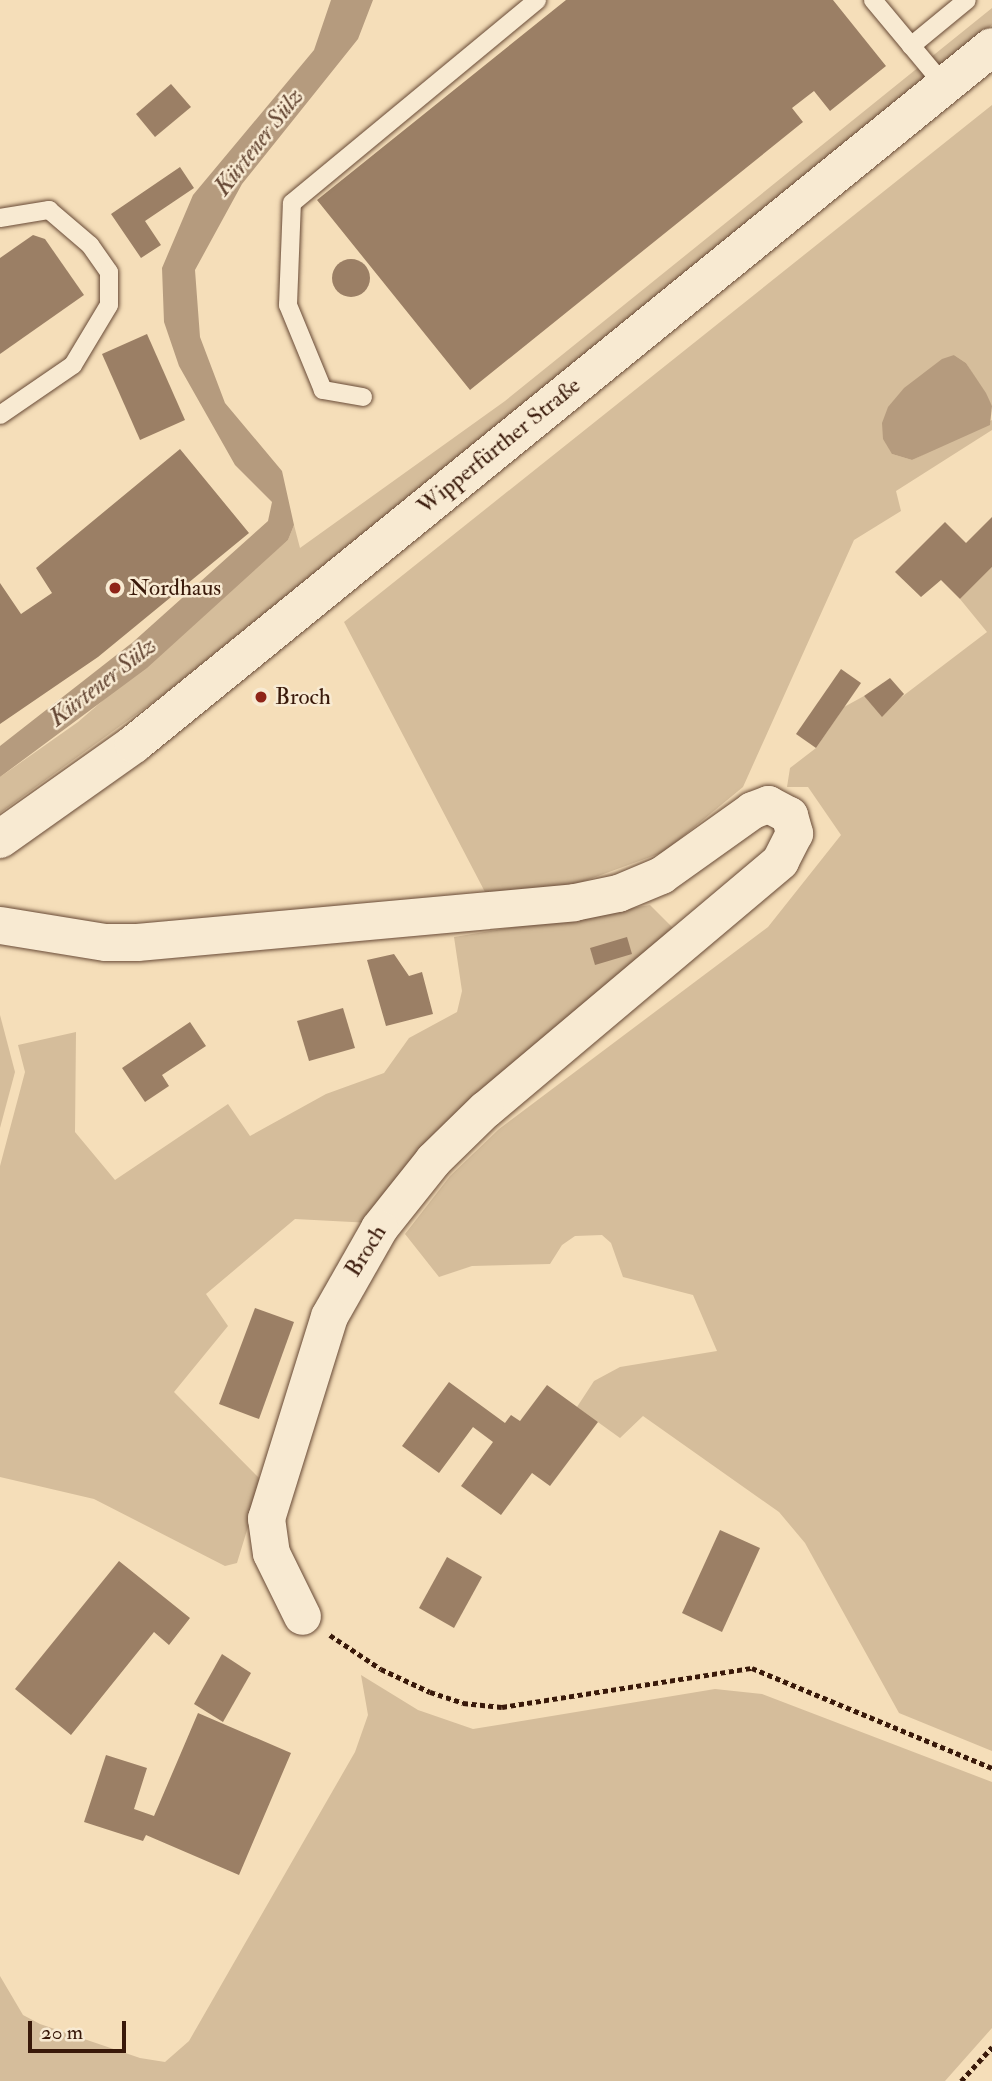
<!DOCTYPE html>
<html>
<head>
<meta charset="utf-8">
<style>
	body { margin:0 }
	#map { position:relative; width:992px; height:2081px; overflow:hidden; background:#f5deb9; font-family:"IM FELL Double Pica",serif }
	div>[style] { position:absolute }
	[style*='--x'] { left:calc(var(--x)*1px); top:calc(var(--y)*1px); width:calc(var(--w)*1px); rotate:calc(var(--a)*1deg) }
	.green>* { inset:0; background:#d5bd9b }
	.water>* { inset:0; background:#b59b7e }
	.building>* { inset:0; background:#9b7f65 }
	.round { border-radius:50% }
	.path>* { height:4.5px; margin-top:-2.25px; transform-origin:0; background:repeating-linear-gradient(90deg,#39190a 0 5px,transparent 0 8.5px) }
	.roads { filter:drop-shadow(0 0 2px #684a36) drop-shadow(0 0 2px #684a36) }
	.lane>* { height:18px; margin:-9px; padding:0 9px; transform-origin:9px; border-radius:9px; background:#f8ead2 }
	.street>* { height:37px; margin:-18.5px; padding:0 18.5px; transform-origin:18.5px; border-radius:18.5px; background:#f8ead2 }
	.secondary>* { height:38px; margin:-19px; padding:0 19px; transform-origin:19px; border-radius:19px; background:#f8ead2 }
	.dots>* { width:19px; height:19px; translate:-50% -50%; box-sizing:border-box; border:4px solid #f8ead2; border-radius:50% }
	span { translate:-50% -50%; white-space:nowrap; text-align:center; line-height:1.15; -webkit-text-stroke:5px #f8ead2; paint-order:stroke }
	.street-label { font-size:23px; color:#39190a }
	.poi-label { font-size:23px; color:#39190a }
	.left { translate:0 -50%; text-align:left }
	.water-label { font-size:24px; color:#644633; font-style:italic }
	.scale { position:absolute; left:28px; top:2021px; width:98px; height:32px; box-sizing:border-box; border:4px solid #39190a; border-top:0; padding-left:9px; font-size:21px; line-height:24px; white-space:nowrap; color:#39190a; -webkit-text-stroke:5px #f8ead2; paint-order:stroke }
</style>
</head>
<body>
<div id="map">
	<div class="green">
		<i style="clip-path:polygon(992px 8px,992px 25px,163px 695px,0 813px,0 777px,78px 722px,288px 540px,294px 525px,300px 548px,505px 401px)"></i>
		<i style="clip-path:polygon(992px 105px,992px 406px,966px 363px,954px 355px,892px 454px,912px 460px,992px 420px,992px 430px,896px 491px,901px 511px,854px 540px,743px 787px,664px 852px,568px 887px,485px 892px,344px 622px)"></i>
		<i style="clip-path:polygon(992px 567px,992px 1751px,899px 1713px,805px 1543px,779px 1512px,643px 1416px,620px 1438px,577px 1407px,594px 1381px,620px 1367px,717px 1351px,693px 1295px,623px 1277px,611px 1243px,602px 1235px,575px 1236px,562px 1245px,550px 1264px,472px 1266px,439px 1277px,405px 1234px,450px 1176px,499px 1129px,768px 927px,841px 835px,808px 787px,787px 787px,790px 768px,816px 748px,844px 707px,864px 696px,882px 716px,895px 702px,987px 632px,960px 599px)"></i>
		<i style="clip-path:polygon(650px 905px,679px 934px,371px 1223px,295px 1219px,206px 1294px,228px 1326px,174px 1392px,262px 1481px,237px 1563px,225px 1566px,94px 1499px,0 1477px,0 1166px,25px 1072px,18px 1045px,76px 1032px,75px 1132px,115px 1180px,228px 1104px,250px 1136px,326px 1094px,384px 1073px,409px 1038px,457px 1012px,462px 991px,454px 937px)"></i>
		<i style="clip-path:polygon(0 1015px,15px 1072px,0 1128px)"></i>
		<i style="clip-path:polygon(361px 1675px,418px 1710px,473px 1729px,715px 1689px,762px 1694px,992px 1782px,992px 2028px,945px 2081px,0 2081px,0 1976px,23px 2015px,40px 2024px,140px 2058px,165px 2062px,189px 2041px,355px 1752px,368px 1715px)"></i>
	</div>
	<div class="water">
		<i style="clip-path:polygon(331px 0,373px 0,358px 39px,242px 184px,195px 270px,200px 337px,225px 403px,282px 471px,294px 525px,288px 540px,147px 668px,0 777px,0 746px,133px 642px,268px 521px,272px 502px,235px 465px,179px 366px,164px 322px,162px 268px,193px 195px,314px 50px)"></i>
		<i style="clip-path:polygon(954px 355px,966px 363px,986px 393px,992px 406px,990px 425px,912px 460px,892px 454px,883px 439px,882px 423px,888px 407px,904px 388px,942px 359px)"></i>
	</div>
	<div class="building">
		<i style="clip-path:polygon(566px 0,833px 0,886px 66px,830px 111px,814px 91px,792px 108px,803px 122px,470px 390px,317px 200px)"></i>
		<i style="clip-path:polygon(171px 84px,191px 107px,155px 137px,136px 114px)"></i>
		<i style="clip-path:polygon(180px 167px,194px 188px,145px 221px,161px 245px,141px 258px,111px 214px)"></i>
		<i style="clip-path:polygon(33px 235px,45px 239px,84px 295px,0 354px,0 258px)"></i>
		<i class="round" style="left:332px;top:259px;width:38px;height:38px"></i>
		<i style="clip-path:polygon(147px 334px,185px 420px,140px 440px,102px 354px)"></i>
		<i style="clip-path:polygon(180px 449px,249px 533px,98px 657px,0 724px,0 583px,21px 614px,52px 593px,36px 568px)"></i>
		<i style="clip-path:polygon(992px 517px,992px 567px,960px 599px,941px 580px,921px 597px,895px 572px,945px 522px,966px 543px)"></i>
		<i style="clip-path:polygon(841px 669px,861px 683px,816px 748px,796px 734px)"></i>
		<i style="clip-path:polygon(890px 678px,904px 694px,882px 717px,864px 696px)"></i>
		<i style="clip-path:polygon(627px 937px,632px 954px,595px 965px,590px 948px)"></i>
		<i style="clip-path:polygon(394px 954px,409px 976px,422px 972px,433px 1014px,386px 1026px,367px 960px)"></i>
		<i style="clip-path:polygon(343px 1008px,355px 1048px,309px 1061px,297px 1021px)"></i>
		<i style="clip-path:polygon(190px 1022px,206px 1046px,162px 1075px,169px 1086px,145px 1102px,122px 1068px)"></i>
		<i style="clip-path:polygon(255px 1308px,294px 1322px,259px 1419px,219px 1404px)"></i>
		<i style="clip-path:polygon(449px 1382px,505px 1423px,511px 1415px,520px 1421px,547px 1385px,598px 1422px,550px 1486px,532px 1473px,501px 1515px,461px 1486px,493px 1442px,473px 1427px,439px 1473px,402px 1446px)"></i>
		<i style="clip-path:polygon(720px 1530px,760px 1548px,722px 1632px,682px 1613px)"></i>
		<i style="clip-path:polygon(447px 1557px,482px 1577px,454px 1628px,419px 1608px)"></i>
		<i style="clip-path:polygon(119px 1561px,190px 1618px,169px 1645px,154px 1632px,71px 1735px,15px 1689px)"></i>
		<i style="clip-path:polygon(222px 1654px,251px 1673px,223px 1722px,194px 1704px)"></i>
		<i style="clip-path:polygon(198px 1713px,291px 1753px,239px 1875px,146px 1835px,143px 1841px,84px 1822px,106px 1755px,147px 1768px,134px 1809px,154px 1816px)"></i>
	</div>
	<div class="path">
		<i style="--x:330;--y:1635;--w:61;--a:33.7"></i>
		<i style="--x:381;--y:1669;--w:54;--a:25.1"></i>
		<i style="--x:430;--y:1692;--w:35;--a:18"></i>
		<i style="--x:463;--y:1703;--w:39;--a:6"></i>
		<i style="--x:502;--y:1707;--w:253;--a:-8.9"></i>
		<i style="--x:752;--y:1668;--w:260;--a:22.6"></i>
		<i style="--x:961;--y:2081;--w:46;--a:-47.6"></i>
	</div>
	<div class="roads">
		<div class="lane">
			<i style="--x:873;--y:0;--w:111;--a:50.1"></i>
			<i style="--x:911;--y:46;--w:72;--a:-39.4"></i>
			<i style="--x:0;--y:218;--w:50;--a:-9.3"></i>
			<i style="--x:49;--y:210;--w:54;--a:40.5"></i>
			<i style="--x:90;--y:245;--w:33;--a:55"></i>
			<i style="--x:109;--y:272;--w:33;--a:90"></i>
			<i style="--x:109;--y:305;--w:70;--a:121"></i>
			<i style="--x:73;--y:365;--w:88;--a:145.6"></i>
			<i style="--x:363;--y:397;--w:41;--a:-170.1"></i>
			<i style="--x:323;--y:390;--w:92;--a:-112.4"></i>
			<i style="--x:288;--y:305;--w:102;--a:-87.8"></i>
			<i style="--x:292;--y:203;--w:318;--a:-39.6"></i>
		</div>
		<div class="street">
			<i style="--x:0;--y:925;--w:106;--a:9.2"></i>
			<i style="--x:105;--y:942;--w:32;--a:0"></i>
			<i style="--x:137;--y:942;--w:439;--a:-5.2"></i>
			<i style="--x:574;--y:902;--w:45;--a:-11.6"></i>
			<i style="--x:618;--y:893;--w:47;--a:-22.7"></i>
			<i style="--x:661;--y:875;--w:112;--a:-35.5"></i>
			<i style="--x:752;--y:810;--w:17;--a:-21"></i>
			<i style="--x:768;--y:804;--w:24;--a:28"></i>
			<i style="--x:789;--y:815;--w:19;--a:74"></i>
			<i style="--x:794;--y:833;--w:31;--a:117"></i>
			<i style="--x:780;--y:861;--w:385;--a:139.9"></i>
			<i style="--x:485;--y:1109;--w:73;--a:135.6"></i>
			<i style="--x:433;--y:1160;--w:87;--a:128.5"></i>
			<i style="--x:379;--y:1228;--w:101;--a:119.6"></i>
			<i style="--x:329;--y:1316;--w:212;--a:107.3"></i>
			<i style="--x:266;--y:1518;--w:35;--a:82"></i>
			<i style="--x:271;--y:1553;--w:70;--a:63.8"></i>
		</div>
		<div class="secondary">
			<i style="--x:0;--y:839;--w:164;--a:-35.3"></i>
			<i style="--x:134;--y:744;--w:1105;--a:-39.09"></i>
		</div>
	</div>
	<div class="dots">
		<i style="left:115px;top:588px;background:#8f2418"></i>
		<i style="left:261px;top:697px;background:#8f2418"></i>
	</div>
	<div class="street-label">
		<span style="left:499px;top:446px;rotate:-39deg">Wipperfürther Straße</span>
		<span style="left:366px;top:1251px;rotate:-58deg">Broch</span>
	</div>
	<div class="poi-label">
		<span class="left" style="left:129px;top:588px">Nordhaus</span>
		<span class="left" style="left:275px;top:697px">Broch</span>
	</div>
	<div class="water-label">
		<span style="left:259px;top:142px;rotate:-52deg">Kürtener Sülz</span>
		<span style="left:103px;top:682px;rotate:-38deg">Kürtener Sülz</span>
	</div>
	<div class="scale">20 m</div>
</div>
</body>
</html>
